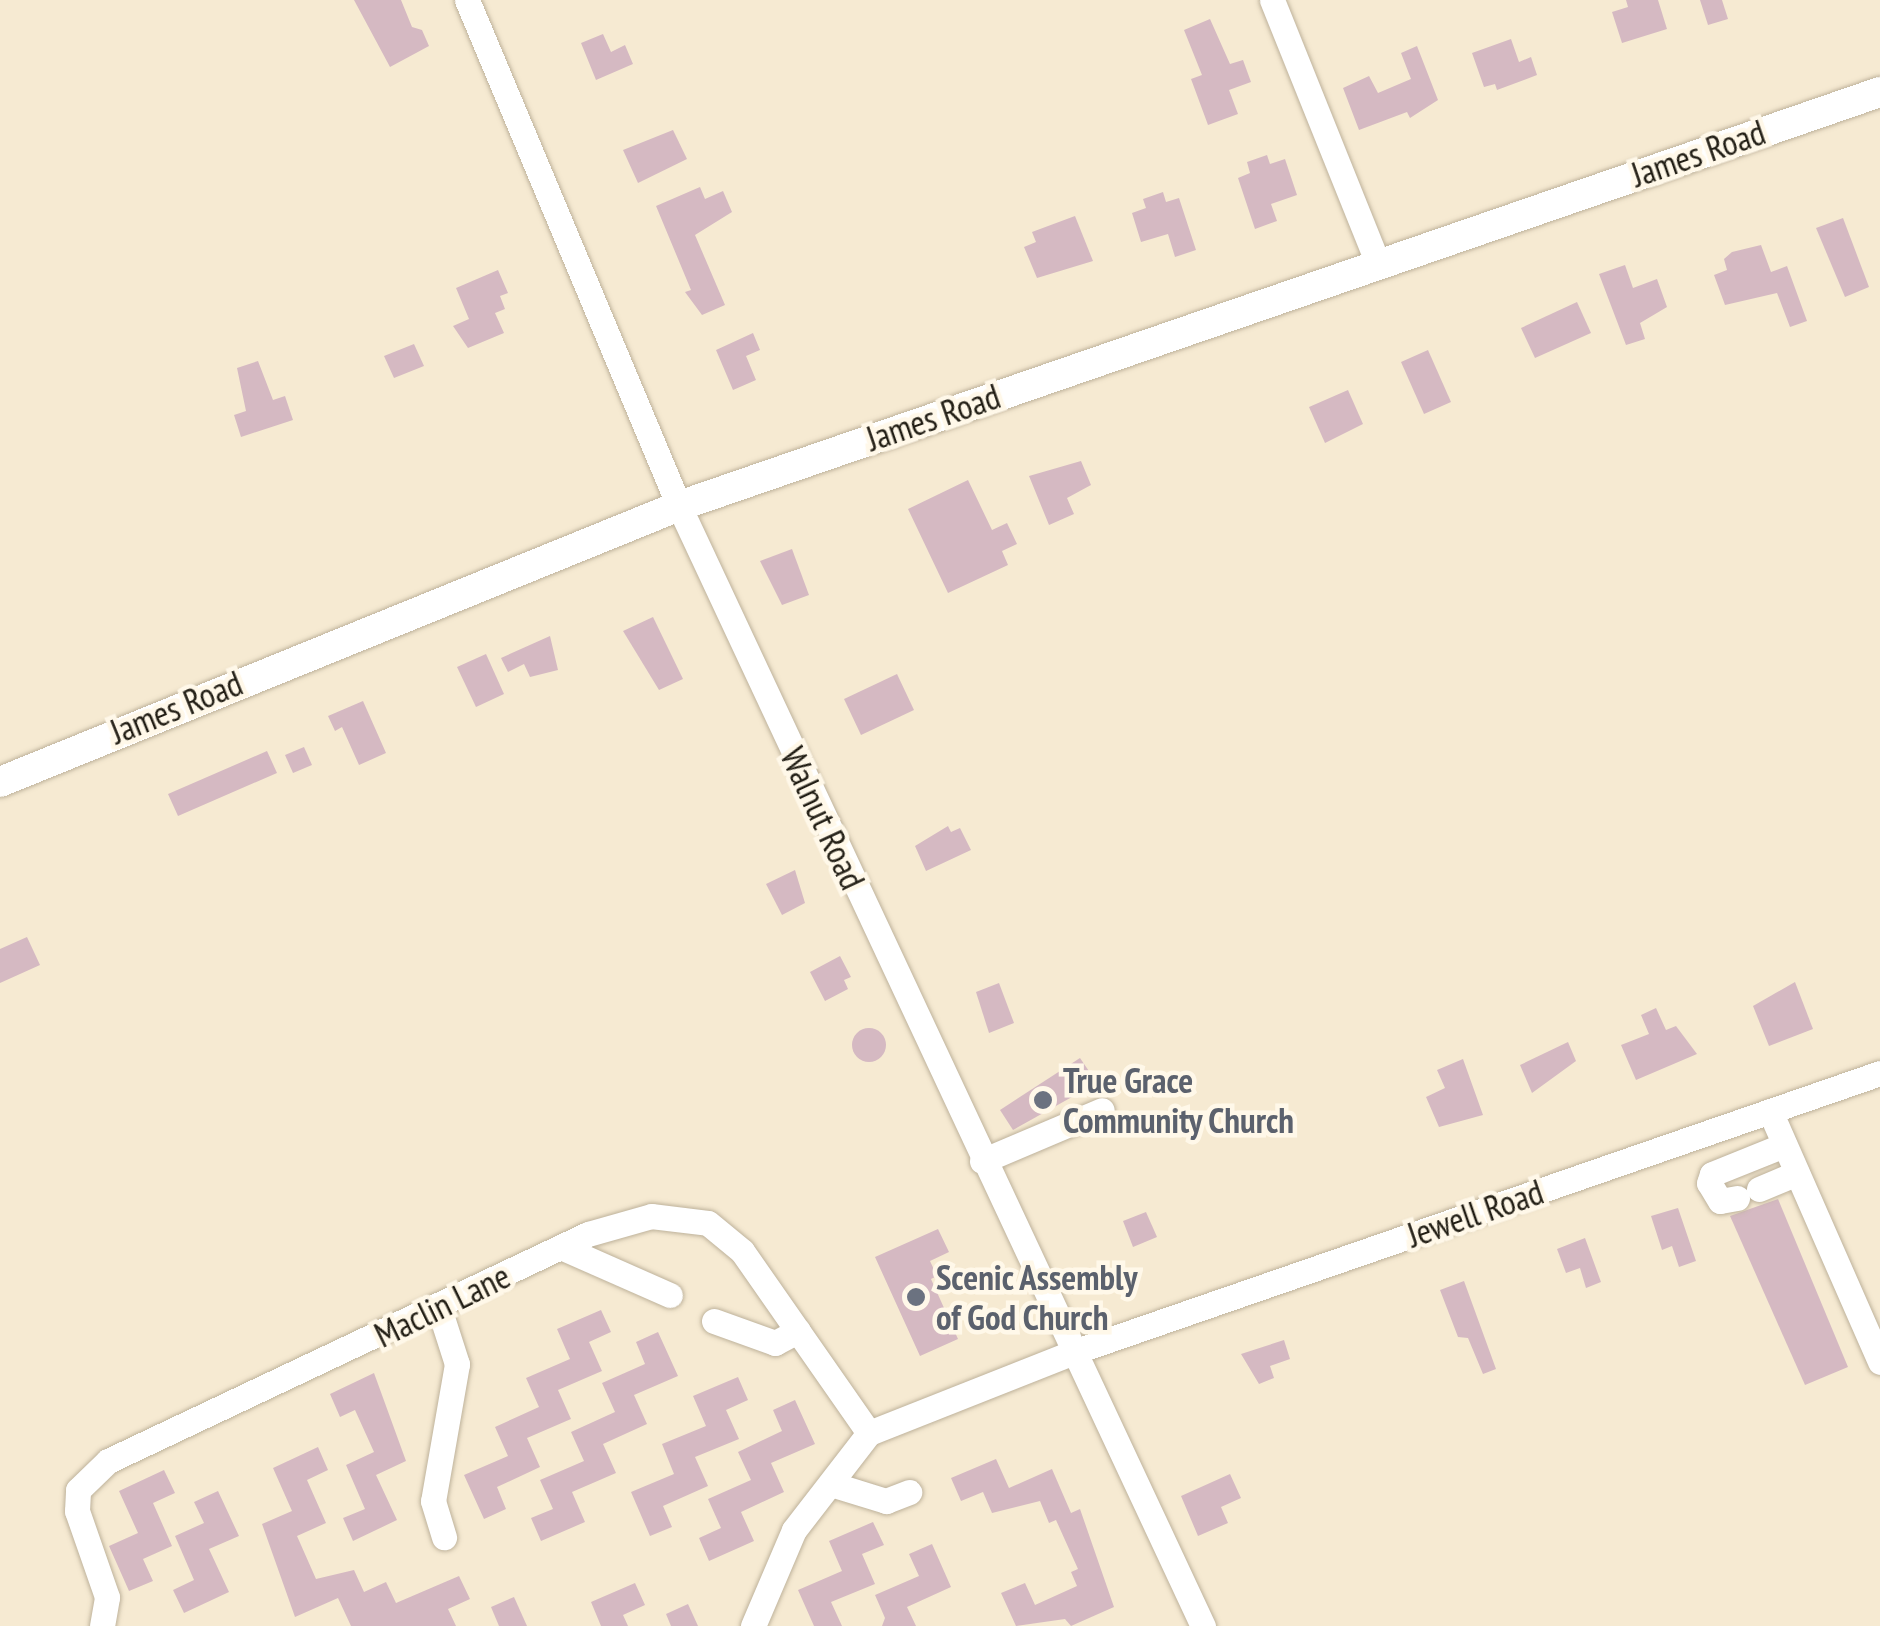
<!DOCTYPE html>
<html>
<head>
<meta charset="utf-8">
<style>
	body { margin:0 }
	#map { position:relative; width:1880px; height:1626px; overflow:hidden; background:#f6ead2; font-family:"PT Sans Narrow",sans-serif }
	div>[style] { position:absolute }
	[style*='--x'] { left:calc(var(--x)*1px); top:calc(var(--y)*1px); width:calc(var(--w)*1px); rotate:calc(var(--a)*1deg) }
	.building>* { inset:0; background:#d5b9c2 }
	.round { border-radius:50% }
	.roads { filter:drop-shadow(0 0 2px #beb29b) drop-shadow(0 0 2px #beb29b) }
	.minor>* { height:25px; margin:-12.5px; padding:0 12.5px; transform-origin:12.5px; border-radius:12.5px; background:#fff }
	.major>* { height:30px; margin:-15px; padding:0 15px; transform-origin:15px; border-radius:15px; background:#fff }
	.dots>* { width:28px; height:28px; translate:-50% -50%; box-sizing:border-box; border:5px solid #fff8e9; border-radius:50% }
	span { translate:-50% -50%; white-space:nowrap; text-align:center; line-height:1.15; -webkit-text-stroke:9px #fff8e9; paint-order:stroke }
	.street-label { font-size:35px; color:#211d14 }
	.worship-label { font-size:35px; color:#5b616d; font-weight:700 }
	.left { translate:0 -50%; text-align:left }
</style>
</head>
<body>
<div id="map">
	<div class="building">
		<i style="clip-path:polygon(354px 0,401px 0,412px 27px,422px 30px,429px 46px,390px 67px)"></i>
		<i style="clip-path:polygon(1626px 0,1658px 0,1667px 29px,1622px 43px,1612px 12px,1628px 7px)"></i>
		<i style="clip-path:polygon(1700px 0,1722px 0,1728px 19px,1708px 25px)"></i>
		<i style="clip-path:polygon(1210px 19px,1230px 64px,1243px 60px,1251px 82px,1229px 90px,1238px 114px,1208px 125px,1191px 79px,1202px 75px,1184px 30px)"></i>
		<i style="clip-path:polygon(603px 34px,611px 52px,625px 45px,633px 64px,596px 80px,581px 43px)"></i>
		<i style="clip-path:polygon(1511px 39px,1519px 62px,1531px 57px,1537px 75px,1497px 90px,1495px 84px,1484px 87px,1472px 53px)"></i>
		<i style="clip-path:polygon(1417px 46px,1438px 100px,1410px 118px,1407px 112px,1359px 130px,1343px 88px,1369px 76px,1378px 93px,1411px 79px,1401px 53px)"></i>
		<i style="clip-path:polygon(673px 130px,687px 159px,638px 183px,623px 150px)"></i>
		<i style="clip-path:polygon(1267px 155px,1270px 164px,1285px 159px,1297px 195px,1271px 204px,1277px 221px,1255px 229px,1238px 178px,1250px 173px,1247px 162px)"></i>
		<i style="clip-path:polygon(700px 187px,705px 199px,723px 191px,732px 212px,695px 235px,725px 305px,702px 315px,685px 292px,691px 290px,656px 206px)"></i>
		<i style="clip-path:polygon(1163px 192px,1166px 202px,1179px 198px,1196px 250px,1175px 257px,1168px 234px,1141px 242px,1132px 213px,1146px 208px,1143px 199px)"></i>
		<i style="clip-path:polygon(1075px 216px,1093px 261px,1037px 278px,1024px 247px,1036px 242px,1032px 232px)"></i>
		<i style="clip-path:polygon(1843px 218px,1869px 287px,1845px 297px,1816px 228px)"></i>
		<i style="clip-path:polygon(1761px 245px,1771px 272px,1787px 266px,1807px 321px,1790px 327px,1777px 293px,1725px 305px,1714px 275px,1727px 270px,1724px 259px,1732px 252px)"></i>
		<i style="clip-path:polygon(1625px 265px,1633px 288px,1657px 279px,1667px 307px,1640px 323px,1645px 339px,1626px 345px,1599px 274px)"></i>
		<i style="clip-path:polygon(498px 270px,508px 293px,500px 296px,505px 309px,495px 313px,504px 333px,468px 348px,453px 326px,469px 319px,456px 288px)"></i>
		<i style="clip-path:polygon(1577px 302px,1591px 333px,1535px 358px,1521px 328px)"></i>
		<i style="clip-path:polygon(753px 333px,760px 350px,746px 356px,756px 380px,733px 390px,716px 350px)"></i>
		<i style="clip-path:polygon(414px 344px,424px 366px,394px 378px,384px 356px)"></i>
		<i style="clip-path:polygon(1428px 350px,1451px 402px,1424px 414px,1401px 362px)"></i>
		<i style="clip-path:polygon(258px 361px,273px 400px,285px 396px,293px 420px,241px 437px,234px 415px,246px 411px,237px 368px)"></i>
		<i style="clip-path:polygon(1348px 390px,1363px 424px,1325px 443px,1309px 407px)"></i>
		<i style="clip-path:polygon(1081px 461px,1091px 485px,1067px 498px,1074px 514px,1049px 525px,1029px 476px)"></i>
		<i style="clip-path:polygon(968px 480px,992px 530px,1007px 523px,1017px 544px,1002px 551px,1008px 565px,948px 593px,908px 509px)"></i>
		<i style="clip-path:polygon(792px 549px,809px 595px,782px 605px,760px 561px)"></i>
		<i style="clip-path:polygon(653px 617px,683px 679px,659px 690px,623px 631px)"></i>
		<i style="clip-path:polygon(550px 636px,558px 670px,530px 677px,524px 664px,508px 672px,501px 658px)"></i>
		<i style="clip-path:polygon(486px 654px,504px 694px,476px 707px,457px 667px)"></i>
		<i style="clip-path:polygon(897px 674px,914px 710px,861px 735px,844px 699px)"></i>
		<i style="clip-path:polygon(363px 701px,386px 753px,359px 765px,342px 727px,335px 731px,328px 716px)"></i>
		<i style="clip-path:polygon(304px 747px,312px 765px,293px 773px,285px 755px)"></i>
		<i style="clip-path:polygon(267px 751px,277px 773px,178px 816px,168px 794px)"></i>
		<i style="clip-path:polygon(948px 826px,951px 832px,960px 828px,971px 850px,926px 871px,915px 846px)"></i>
		<i style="clip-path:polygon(795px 870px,805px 903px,782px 915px,766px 884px)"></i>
		<i style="clip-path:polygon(27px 937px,40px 965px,0 983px,0 949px)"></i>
		<i style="clip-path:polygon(840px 956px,851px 977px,844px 980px,848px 989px,825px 1001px,810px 972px)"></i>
		<i style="clip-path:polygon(1795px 982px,1813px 1029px,1769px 1046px,1753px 1006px)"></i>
		<i style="clip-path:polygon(999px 983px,1014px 1023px,989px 1033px,976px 992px)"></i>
		<i style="clip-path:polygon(1656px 1008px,1666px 1030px,1676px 1026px,1697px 1054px,1636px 1080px,1621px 1045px,1649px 1034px,1641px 1015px)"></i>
		<i class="round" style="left:852px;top:1028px;width:34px;height:34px"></i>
		<i style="clip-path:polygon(1568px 1042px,1576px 1061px,1532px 1093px,1520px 1065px)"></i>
		<i style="clip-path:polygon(1080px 1058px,1097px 1083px,1013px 1130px,1000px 1110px)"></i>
		<i style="clip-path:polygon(1463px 1059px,1483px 1115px,1439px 1127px,1426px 1097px,1445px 1088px,1437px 1070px)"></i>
		<i style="clip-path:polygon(1778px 1199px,1848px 1367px,1805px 1385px,1730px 1216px)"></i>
		<i style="clip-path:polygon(1678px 1208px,1696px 1261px,1679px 1267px,1672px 1246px,1662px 1250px,1651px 1216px)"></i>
		<i style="clip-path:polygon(1146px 1212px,1157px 1237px,1133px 1247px,1123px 1221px)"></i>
		<i style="clip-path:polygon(938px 1229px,949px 1252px,930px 1261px,937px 1276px,931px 1279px,958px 1339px,920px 1356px,875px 1257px)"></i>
		<i style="clip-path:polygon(1585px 1238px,1601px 1282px,1586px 1288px,1580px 1268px,1566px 1273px,1557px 1249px)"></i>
		<i style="clip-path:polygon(1464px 1281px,1496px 1369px,1483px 1374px,1468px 1338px,1458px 1337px,1440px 1290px)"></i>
		<i style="clip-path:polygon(601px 1310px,611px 1332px,589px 1342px,602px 1371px,558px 1390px,571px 1419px,527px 1438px,540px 1467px,497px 1487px,506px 1509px,484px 1519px,464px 1475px,508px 1456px,495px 1427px,539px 1407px,526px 1378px,570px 1359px,557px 1329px)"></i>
		<i style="clip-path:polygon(658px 1332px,678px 1376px,634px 1395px,647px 1424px,603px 1444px,616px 1473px,572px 1492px,585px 1522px,541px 1541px,531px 1518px,553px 1509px,540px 1480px,584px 1461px,571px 1432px,615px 1412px,602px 1383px,645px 1364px,636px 1342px)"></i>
		<i style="clip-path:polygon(1284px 1340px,1290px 1359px,1270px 1366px,1274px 1378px,1259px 1384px,1241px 1354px)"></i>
		<i style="clip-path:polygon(374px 1373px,406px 1461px,376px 1475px,397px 1520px,353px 1541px,343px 1518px,365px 1509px,346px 1465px,374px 1452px,355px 1410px,340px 1417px,330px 1394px)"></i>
		<i style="clip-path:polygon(738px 1377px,748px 1400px,726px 1410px,739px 1439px,695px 1457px,708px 1486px,663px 1506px,672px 1527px,650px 1536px,631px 1492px,674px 1474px,662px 1444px,706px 1426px,693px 1396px)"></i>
		<i style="clip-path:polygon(795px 1400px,815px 1444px,771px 1463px,784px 1492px,741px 1512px,754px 1541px,709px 1561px,699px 1538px,721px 1528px,708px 1499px,751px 1480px,738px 1452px,782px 1431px,773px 1410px)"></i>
		<i style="clip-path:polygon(318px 1447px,328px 1470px,307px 1480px,326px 1523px,297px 1536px,316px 1579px,354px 1570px,364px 1592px,386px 1582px,396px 1603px,459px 1576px,470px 1599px,448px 1609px,456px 1626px,351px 1626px,338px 1598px,295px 1617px,262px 1524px,292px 1511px,273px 1468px)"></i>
		<i style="clip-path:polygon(996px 1459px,1009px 1488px,1052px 1469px,1071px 1513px,1080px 1509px,1114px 1607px,1071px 1626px,1065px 1619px,1016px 1626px,1001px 1593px,1025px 1583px,1035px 1605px,1077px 1586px,1071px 1572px,1078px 1569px,1056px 1520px,1049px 1523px,1040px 1501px,992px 1513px,983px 1492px,961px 1501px,951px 1478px)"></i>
		<i style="clip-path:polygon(164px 1470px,175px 1493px,153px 1503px,172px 1546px,143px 1559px,153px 1581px,129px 1591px,109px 1546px,138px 1533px,119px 1491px)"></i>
		<i style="clip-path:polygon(1230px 1474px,1241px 1498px,1221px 1507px,1228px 1523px,1198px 1536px,1181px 1496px)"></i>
		<i style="clip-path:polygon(218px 1491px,239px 1536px,209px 1549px,229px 1592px,184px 1613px,173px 1590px,194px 1580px,175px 1536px,204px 1523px,194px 1502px)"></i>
		<i style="clip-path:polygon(873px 1522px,884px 1545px,862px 1554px,875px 1584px,831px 1602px,842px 1626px,814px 1626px,798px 1590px,842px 1571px,829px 1541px)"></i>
		<i style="clip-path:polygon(932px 1544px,951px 1587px,907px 1607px,916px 1626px,882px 1626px,885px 1618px,875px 1595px,919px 1576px,909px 1554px)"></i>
		<i style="clip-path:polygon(635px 1583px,645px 1605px,623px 1615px,628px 1626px,601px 1626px,591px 1602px)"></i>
		<i style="clip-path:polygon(514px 1597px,527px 1626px,499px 1626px,491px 1607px)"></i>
		<i style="clip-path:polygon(688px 1604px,698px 1626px,671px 1626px,666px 1614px)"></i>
	</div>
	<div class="roads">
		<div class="minor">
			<i style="--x:467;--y:0;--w:549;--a:67.27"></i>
			<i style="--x:679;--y:506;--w:1237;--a:64.93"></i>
			<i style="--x:1272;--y:0;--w:281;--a:68.1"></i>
			<i style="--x:1770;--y:1111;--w:274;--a:66.3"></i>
			<i style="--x:982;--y:1161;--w:130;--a:-23"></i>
			<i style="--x:1759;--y:1189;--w:41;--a:-22.8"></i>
			<i style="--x:1737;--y:1198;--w:17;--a:170"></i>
			<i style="--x:1720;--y:1201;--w:21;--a:-121"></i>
			<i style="--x:1709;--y:1183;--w:9;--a:-72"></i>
			<i style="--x:1712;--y:1174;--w:78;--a:-21.9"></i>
			<i style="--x:561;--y:1247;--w:119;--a:23.8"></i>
			<i style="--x:439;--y:1308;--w:59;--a:72.2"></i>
			<i style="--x:457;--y:1364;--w:139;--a:99.9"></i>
			<i style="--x:433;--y:1501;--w:38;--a:73"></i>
			<i style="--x:714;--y:1321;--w:65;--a:19.8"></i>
			<i style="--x:775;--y:1343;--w:26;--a:-28"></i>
			<i style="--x:831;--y:1484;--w:58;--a:17.2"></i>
			<i style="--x:886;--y:1501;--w:25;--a:-21"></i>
			<i style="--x:102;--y:1626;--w:29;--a:-80"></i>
			<i style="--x:107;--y:1597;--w:91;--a:-109.2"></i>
			<i style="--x:77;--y:1511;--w:21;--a:-87"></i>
			<i style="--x:78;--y:1490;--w:42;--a:-44"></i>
			<i style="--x:108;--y:1461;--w:531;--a:-25.31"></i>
			<i style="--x:588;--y:1234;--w:66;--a:-15.9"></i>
			<i style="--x:651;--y:1216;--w:57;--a:7"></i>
			<i style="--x:708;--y:1223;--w:44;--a:39.5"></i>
			<i style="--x:742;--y:1251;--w:222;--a:55.1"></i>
			<i style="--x:753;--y:1626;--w:104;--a:-66.9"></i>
			<i style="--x:794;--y:1530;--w:123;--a:-52.3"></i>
			<i style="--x:869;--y:1433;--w:217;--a:-21.6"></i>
			<i style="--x:1071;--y:1353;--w:856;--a:-19.09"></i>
		</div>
		<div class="major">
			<i style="--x:0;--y:782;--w:733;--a:-22.12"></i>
			<i style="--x:679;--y:506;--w:1270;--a:-19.02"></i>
		</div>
	</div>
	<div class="dots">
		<i style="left:1043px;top:1100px;background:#6b7280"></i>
		<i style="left:916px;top:1297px;background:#6b7280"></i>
	</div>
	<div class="street-label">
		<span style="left:1698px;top:153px;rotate:-19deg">James Road</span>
		<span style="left:933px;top:417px;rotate:-19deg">James Road</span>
		<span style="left:176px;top:707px;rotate:-22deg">James Road</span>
		<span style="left:823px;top:818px;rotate:65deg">Walnut Road</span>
		<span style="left:1475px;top:1213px;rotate:-19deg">Jewell Road</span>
		<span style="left:442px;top:1305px;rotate:-26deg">Maclin Lane</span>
	</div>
	<div class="worship-label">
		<span class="left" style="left:1063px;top:1100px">True Grace<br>Community Church</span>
		<span class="left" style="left:936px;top:1297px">Scenic Assembly<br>of God Church</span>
	</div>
</div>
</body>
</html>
